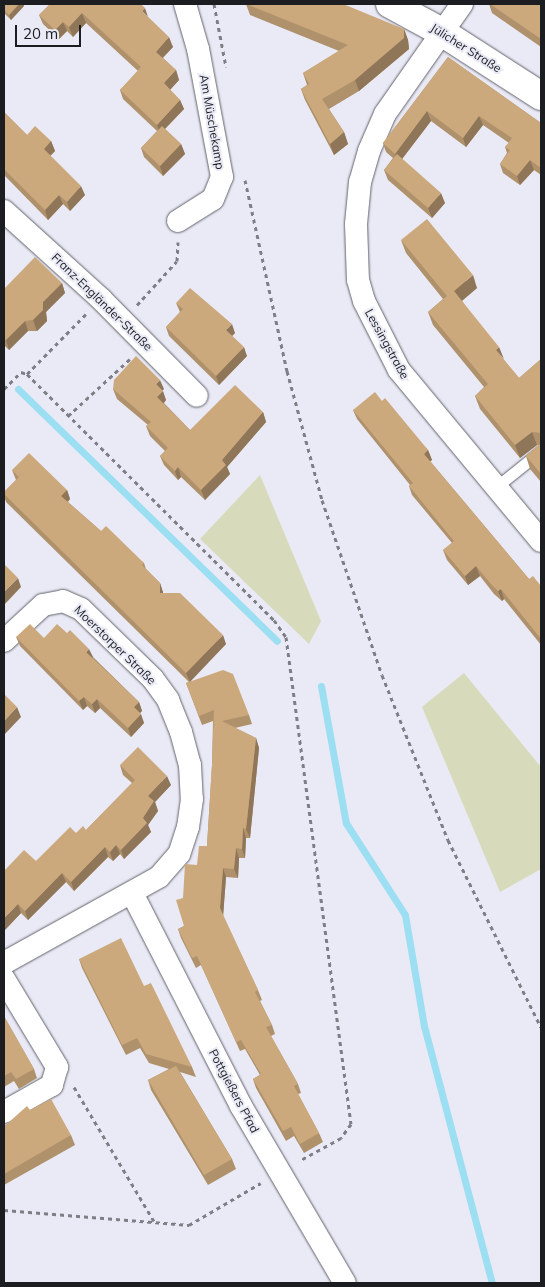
<!DOCTYPE html>
<html>
<head>
<meta charset="utf-8">
<style>
	body { margin:0 }
	#map { position:relative; width:545px; height:1287px; overflow:hidden; background:#e9eaf5; font-family:Mulish,sans-serif }
	div>[style] { position:absolute }
	[style*='--x'] { left:calc(var(--x)*1px); top:calc(var(--y)*1px); width:calc(var(--w)*1px); rotate:calc(var(--a)*1deg) }
	.green>* { inset:0; background:#d8dbbb }
	.stream>* { height:7px; margin:-3.5px; padding:0 3.5px; transform-origin:3.5px; border-radius:3.5px; background:#9cdef2 }
	.path>* { height:3px; margin-top:-1.5px; transform-origin:0; background:repeating-linear-gradient(90deg,#7e7f86 0 4px,transparent 0 8px) }
	.roads { filter:drop-shadow(0 0 1px #62626b) drop-shadow(0 0 1px #62626b) }
	.lane>* { height:11px; margin:-5.5px; padding:0 5.5px; transform-origin:5.5px; border-radius:5.5px; background:#fff }
	.street>* { height:22px; margin:-11px; padding:0 11px; transform-origin:11px; border-radius:11px; background:#fff }
	.secondary>* { height:28px; margin:-14px; padding:0 14px; transform-origin:14px; border-radius:14px; background:#fff }
	.wall>* { inset:0; background:#af916c }
	.shaded-wall>* { inset:0; background:#8f7658 }
	.building>* { inset:0; background:#cca97d }
	span { translate:-50% -50%; white-space:nowrap; text-align:center; line-height:1.15; -webkit-text-stroke:4px #e9eaf5; paint-order:stroke }
	.street-label { font-size:12px; color:#1c1d20 }
	.frame { position:absolute; inset:0; border:5px solid #1c1d20; pointer-events:none }
	.scale { position:absolute; left:15px; top:25px; width:66px; height:22px; box-sizing:border-box; border:2px solid #1c1d20; border-top:0; padding-left:6px; font-size:15px; line-height:18px; white-space:nowrap; color:#1c1d20; -webkit-text-stroke:4px #e9eaf5; paint-order:stroke }
</style>
</head>
<body>
<div id="map">
	<div class="green">
		<i style="clip-path:polygon(260px 475px,321px 621px,309px 644px,200px 539px)"></i>
		<i style="clip-path:polygon(464px 673px,541px 767px,541px 869px,500px 892px,422px 707px)"></i>
	</div>
	<div class="stream">
		<i style="--x:18;--y:389;--w:361;--a:44.2"></i>
		<i style="--x:321;--y:686;--w:139;--a:79.7"></i>
		<i style="--x:346;--y:823;--w:109;--a:57.3"></i>
		<i style="--x:405;--y:915;--w:113;--a:80.3"></i>
		<i style="--x:424;--y:1026;--w:266;--a:75.2"></i>
	</div>
	<div class="path">
		<i style="--x:214;--y:4;--w:64;--a:79.2"></i>
		<i style="--x:245;--y:180;--w:196;--a:77.6"></i>
		<i style="--x:287;--y:371;--w:134;--a:74.8"></i>
		<i style="--x:322;--y:500;--w:185;--a:71.1"></i>
		<i style="--x:382;--y:675;--w:178;--a:68.2"></i>
		<i style="--x:448;--y:840;--w:209;--a:63.6"></i>
		<i style="--x:137;--y:305;--w:59;--a:-47.7"></i>
		<i style="--x:177;--y:261;--w:19;--a:-87"></i>
		<i style="--x:27;--y:374;--w:84;--a:-45.5"></i>
		<i style="--x:4;--y:389;--w:24;--a:-45"></i>
		<i style="--x:21;--y:372;--w:6;--a:18"></i>
		<i style="--x:27;--y:374;--w:349;--a:44.9"></i>
		<i style="--x:274;--y:620;--w:21;--a:55"></i>
		<i style="--x:286;--y:637;--w:491;--a:82.4"></i>
		<i style="--x:351;--y:1124;--w:17;--a:126"></i>
		<i style="--x:341;--y:1138;--w:48;--a:151.3"></i>
		<i style="--x:68;--y:416;--w:84;--a:-42.6"></i>
		<i style="--x:74;--y:1087;--w:156;--a:59.2"></i>
		<i style="--x:4;--y:1210;--w:186;--a:4.6"></i>
		<i style="--x:189;--y:1225;--w:83;--a:-30.3"></i>
	</div>
	<div class="roads">
		<div class="lane">
			<i style="--x:496;--y:487;--w:58;--a:-38.7"></i>
		</div>
		<div class="street">
			<i style="--x:462;--y:4;--w:134;--a:125"></i>
			<i style="--x:385;--y:114;--w:40;--a:113.4"></i>
			<i style="--x:369;--y:151;--w:32;--a:106"></i>
			<i style="--x:360;--y:182;--w:42;--a:95.4"></i>
			<i style="--x:356;--y:224;--w:56;--a:88"></i>
			<i style="--x:358;--y:280;--w:22;--a:74"></i>
			<i style="--x:364;--y:301;--w:77;--a:63.1"></i>
			<i style="--x:399;--y:370;--w:222;--a:50.3"></i>
			<i style="--x:4;--y:211;--w:131;--a:42.2"></i>
			<i style="--x:101;--y:299;--w:136;--a:45.3"></i>
			<i style="--x:178;--y:221;--w:41;--a:-32.2"></i>
			<i style="--x:213;--y:199;--w:24;--a:-68"></i>
			<i style="--x:222;--y:177;--w:130;--a:-100.6"></i>
			<i style="--x:198;--y:49;--w:47;--a:-106.1"></i>
			<i style="--x:4;--y:641;--w:53;--a:-42.7"></i>
			<i style="--x:43;--y:605;--w:20;--a:-11"></i>
			<i style="--x:63;--y:601;--w:20;--a:24"></i>
			<i style="--x:81;--y:609;--w:100;--a:44.2"></i>
			<i style="--x:153;--y:679;--w:26;--a:54"></i>
			<i style="--x:168;--y:700;--w:35;--a:68"></i>
			<i style="--x:181;--y:732;--w:34;--a:75"></i>
			<i style="--x:190;--y:765;--w:34;--a:87"></i>
			<i style="--x:192;--y:799;--w:28;--a:98"></i>
			<i style="--x:188;--y:827;--w:28;--a:108"></i>
			<i style="--x:179;--y:854;--w:30;--a:131"></i>
			<i style="--x:159;--y:877;--w:177;--a:151"></i>
			<i style="--x:132;--y:893;--w:239;--a:62.9"></i>
			<i style="--x:241;--y:1106;--w:205;--a:59.6"></i>
			<i style="--x:4;--y:979;--w:103;--a:58.9"></i>
			<i style="--x:57;--y:1067;--w:19;--a:106"></i>
			<i style="--x:52;--y:1085;--w:55;--a:150.6"></i>
		</div>
		<div class="secondary">
			<i style="--x:390;--y:4;--w:57;--a:28.4"></i>
			<i style="--x:440;--y:31;--w:120;--a:32.8"></i>
		</div>
	</div>
	<div class="wall">
		<i style="clip-path:polygon(4px 4px,23px 4px,24px 6px,11px 20px,4px 13px)"></i>
		<i style="clip-path:polygon(50px 4px,148px 18px,173px 47px,163px 58px,176px 70px,179px 80px,170px 90px,180px 100px,184px 109px,165px 129px,181px 144px,185px 154px,163px 176px,144px 157px,141px 148px,157px 131px,123px 99px,120px 90px,138px 71px,86px 23px,73px 37px,67px 31px,59px 39px,43px 24px,39px 15px)"></i>
		<i style="clip-path:polygon(246px 4px,404px 29px,408px 40px,409px 49px,359px 91px,329px 109px,344px 132px,348px 144px,334px 155px,305px 100px,301px 89px,307px 85px,303px 73px,339px 51px,250px 15px)"></i>
		<i style="clip-path:polygon(489px 4px,541px 4px,541px 47px,492px 13px)"></i>
		<i style="clip-path:polygon(448px 57px,541px 123px,541px 175px,534px 170px,520px 185px,503px 173px,500px 164px,507px 153px,505px 147px,509px 143px,483px 125px,466px 147px,431px 121px,402px 159px,445px 203px,432px 218px,388px 180px,384px 170px,393px 158px,386px 152px,383px 143px)"></i>
		<i style="clip-path:polygon(4px 112px,27px 135px,51px 141px,55px 151px,50px 156px,85px 195px,70px 211px,63px 204px,48px 220px,4px 175px)"></i>
		<i style="clip-path:polygon(401px 240px,477px 288px,462px 301px,504px 360px,519px 378px,541px 359px,541px 482px,530px 469px,526px 456px,539px 445px,537px 445px,520px 458px,480px 409px,475px 396px,484px 387px,433px 325px,428px 312px,443px 299px,406px 253px)"></i>
		<i style="clip-path:polygon(62px 283px,65px 293px,46px 312px,47px 321px,37px 331px,28px 331px,9px 350px,4px 345px,4px 289px)"></i>
		<i style="clip-path:polygon(176px 303px,235px 333px,232px 336px,247px 356px,219px 385px,169px 336px,166px 327px,180px 312px)"></i>
		<i style="clip-path:polygon(113px 389px,164px 389px,162px 390px,166px 400px,164px 403px,190px 430px,263px 412px,266px 422px,227px 467px,230px 474px,205px 500px,181px 477px,178px 480px,164px 465px,160px 456px,165px 451px,150px 436px,146px 426px,148px 425px,117px 399px)"></i>
		<i style="clip-path:polygon(382px 401px,428px 450px,432px 460px,430px 461px,529px 579px,541px 586px,541px 645px,504px 599px,502px 601px,494px 594px,480px 576px,468px 585px,447px 560px,443px 550px,452px 543px,412px 495px,409px 486px,410px 485px,357px 419px,353px 410px)"></i>
		<i style="clip-path:polygon(12px 470px,67px 490px,70px 499px,68px 502px,101px 531px,144px 563px,146px 569px,160px 583px,163px 593px,226px 644px,190px 681px,249px 715px,252px 724px,235px 728px,256px 738px,259px 748px,250px 838px,246px 838px,245px 858px,239px 858px,238px 878px,226px 877px,223px 916px,258px 990px,262px 1000px,260px 1001px,272px 1025px,275px 1034px,271px 1036px,298px 1084px,301px 1093px,298px 1094px,319px 1133px,323px 1142px,304px 1153px,294px 1136px,286px 1141px,256px 1088px,253px 1079px,260px 1075px,245px 1049px,240px 1051px,201px 965px,196px 968px,181px 938px,178px 929px,184px 926px,183px 898px,197px 865px,207px 846px,212px 765px,213px 721px,202px 725px,186px 683px,189px 682px,6px 502px,4px 496px,4px 492px,16px 480px)"></i>
		<i style="clip-path:polygon(16px 637px,44px 638px,93px 657px,139px 702px,142px 711px,140px 713px,144px 723px,131px 737px,100px 708px,95px 713px,87px 706px,83px 710px,20px 646px)"></i>
		<i style="clip-path:polygon(120px 765px,171px 785px,155px 802px,158px 811px,148px 825px,151px 832px,124px 859px,120px 854px,113px 861px,108px 857px,74px 891px,66px 882px,28px 920px,21px 913px,4px 931px,36px 861px,76px 833px,86px 830px,132px 783px,123px 775px)"></i>
		<i style="clip-path:polygon(79px 959px,144px 986px,192px 1067px,196px 1077px,180px 1072px,232px 1159px,236px 1169px,208px 1185px,151px 1090px,148px 1080px,169px 1069px,149px 1063px,140px 1048px,126px 1055px,82px 968px)"></i>
		<i style="clip-path:polygon(4px 1016px,34px 1069px,37px 1078px,19px 1089px,14px 1081px,4px 1087px)"></i>
		<i style="clip-path:polygon(30px 1110px,71px 1135px,75px 1145px,4px 1185px,4px 1126px)"></i>
	</div>
	<div class="shaded-wall">
		<i style="clip-path:polygon(19px 4px,23px 4px,24px 6px,11px 20px,9px 15px)"></i>
		<i style="clip-path:polygon(145px 8px,148px 17px,142px 11px)"></i>
		<i style="clip-path:polygon(82px 13px,86px 23px,73px 37px,69px 27px)"></i>
		<i style="clip-path:polygon(63px 22px,67px 31px,59px 39px,55px 30px)"></i>
		<i style="clip-path:polygon(404px 29px,408px 40px,409px 49px,359px 91px,355px 80px)"></i>
		<i style="clip-path:polygon(169px 37px,173px 47px,159px 61px,156px 52px)"></i>
		<i style="clip-path:polygon(176px 70px,179px 80px,167px 93px,164px 83px)"></i>
		<i style="clip-path:polygon(180px 100px,184px 109px,160px 134px,157px 125px)"></i>
		<i style="clip-path:polygon(427px 111px,431px 121px,399px 163px,395px 154px)"></i>
		<i style="clip-path:polygon(479px 116px,483px 125px,466px 147px,463px 138px)"></i>
		<i style="clip-path:polygon(344px 132px,348px 144px,334px 155px,330px 144px)"></i>
		<i style="clip-path:polygon(51px 141px,55px 151px,47px 159px,44px 149px)"></i>
		<i style="clip-path:polygon(181px 144px,185px 154px,163px 176px,160px 166px)"></i>
		<i style="clip-path:polygon(530px 160px,534px 170px,520px 185px,517px 176px)"></i>
		<i style="clip-path:polygon(81px 186px,85px 195px,70px 211px,67px 202px)"></i>
		<i style="clip-path:polygon(441px 193px,445px 203px,432px 218px,428px 208px)"></i>
		<i style="clip-path:polygon(59px 195px,63px 204px,48px 220px,45px 210px)"></i>
		<i style="clip-path:polygon(473px 275px,477px 288px,458px 304px,454px 291px)"></i>
		<i style="clip-path:polygon(62px 283px,65px 293px,46px 312px,47px 321px,37px 331px,33px 320px,43px 302px)"></i>
		<i style="clip-path:polygon(25px 321px,28px 331px,9px 350px,6px 340px)"></i>
		<i style="clip-path:polygon(232px 324px,235px 333px,229px 339px,226px 330px)"></i>
		<i style="clip-path:polygon(244px 347px,247px 356px,219px 385px,216px 376px)"></i>
		<i style="clip-path:polygon(499px 347px,504px 359px,496px 350px)"></i>
		<i style="clip-path:polygon(160px 380px,164px 389px,159px 394px,156px 384px)"></i>
		<i style="clip-path:polygon(163px 391px,166px 400px,161px 406px,157px 397px)"></i>
		<i style="clip-path:polygon(263px 412px,266px 422px,227px 467px,230px 474px,205px 500px,201px 490px,222px 460px)"></i>
		<i style="clip-path:polygon(532px 432px,537px 445px,520px 458px,515px 445px)"></i>
		<i style="clip-path:polygon(428px 450px,432px 460px,428px 463px,424px 454px)"></i>
		<i style="clip-path:polygon(178px 467px,181px 477px,178px 480px,175px 471px)"></i>
		<i style="clip-path:polygon(67px 490px,70px 499px,64px 505px,61px 496px)"></i>
		<i style="clip-path:polygon(476px 566px,480px 576px,468px 585px,465px 576px)"></i>
		<i style="clip-path:polygon(18px 578px,21px 587px,4px 605px,4px 592px)"></i>
		<i style="clip-path:polygon(160px 583px,163px 592px,163px 602px,160px 593px)"></i>
		<i style="clip-path:polygon(501px 589px,504px 599px,502px 601px,498px 591px)"></i>
		<i style="clip-path:polygon(223px 635px,226px 644px,190px 682px,186px 673px)"></i>
		<i style="clip-path:polygon(89px 649px,93px 657px,89px 661px,86px 652px)"></i>
		<i style="clip-path:polygon(84px 697px,87px 706px,83px 710px,79px 701px)"></i>
		<i style="clip-path:polygon(97px 699px,100px 708px,95px 713px,92px 704px)"></i>
		<i style="clip-path:polygon(139px 702px,142px 711px,137px 716px,134px 707px)"></i>
		<i style="clip-path:polygon(17px 707px,21px 717px,4px 735px,4px 721px)"></i>
		<i style="clip-path:polygon(141px 714px,144px 723px,131px 737px,128px 728px)"></i>
		<i style="clip-path:polygon(256px 738px,259px 748px,250px 838px,246px 829px)"></i>
		<i style="clip-path:polygon(167px 776px,171px 785px,155px 802px,158px 811px,148px 825px,151px 832px,124px 859px,121px 850px,143px 818px,148px 796px)"></i>
		<i style="clip-path:polygon(243px 828px,246px 838px,245px 858px,242px 849px)"></i>
		<i style="clip-path:polygon(116px 845px,120px 854px,113px 861px,110px 852px)"></i>
		<i style="clip-path:polygon(105px 847px,108px 857px,74px 891px,71px 882px)"></i>
		<i style="clip-path:polygon(236px 848px,239px 858px,238px 878px,234px 869px)"></i>
		<i style="clip-path:polygon(223px 868px,226px 877px,223px 917px,220px 908px)"></i>
		<i style="clip-path:polygon(62px 873px,66px 882px,28px 920px,25px 911px)"></i>
		<i style="clip-path:polygon(18px 904px,21px 913px,4px 931px,4px 918px)"></i>
	</div>
	<div class="building">
		<i style="clip-path:polygon(4px 4px,19px 4px,9px 15px,4px 10px)"></i>
		<i style="clip-path:polygon(50px 4px,141px 4px,145px 8px,142px 11px,169px 37px,156px 52px,176px 70px,164px 83px,180px 100px,157px 125px,120px 90px,141px 67px,82px 13px,69px 27px,63px 22px,55px 30px,39px 15px)"></i>
		<i style="clip-path:polygon(246px 4px,343px 4px,404px 29px,404px 38px,355px 80px,322px 99px,344px 132px,330px 144px,301px 89px,309px 84px,303px 73px,348px 45px)"></i>
		<i style="clip-path:polygon(490px 4px,541px 4px,541px 39px)"></i>
		<i style="clip-path:polygon(448px 57px,541px 123px,541px 168px,530px 160px,517px 176px,500px 164px,510px 150px,505px 147px,512px 138px,479px 116px,463px 138px,427px 111px,395px 154px,383px 143px)"></i>
		<i style="clip-path:polygon(4px 112px,27px 135px,35px 126px,51px 141px,44px 149px,81px 186px,67px 202px,59px 195px,45px 210px,4px 169px)"></i>
		<i style="clip-path:polygon(162px 126px,181px 144px,160px 166px,141px 148px)"></i>
		<i style="clip-path:polygon(397px 154px,441px 193px,428px 208px,384px 170px)"></i>
		<i style="clip-path:polygon(427px 219px,473px 275px,454px 291px,499px 347px,496px 350px,519px 378px,541px 359px,541px 433px,532px 432px,515px 445px,475px 396px,488px 384px,428px 312px,447px 296px,401px 240px)"></i>
		<i style="clip-path:polygon(35px 257px,62px 283px,43px 302px,43px 310px,33px 320px,25px 321px,6px 340px,4px 338px,4px 289px)"></i>
		<i style="clip-path:polygon(190px 288px,232px 324px,226px 330px,244px 347px,216px 376px,166px 327px,183px 309px,176px 303px)"></i>
		<i style="clip-path:polygon(136px 356px,160px 380px,156px 384px,163px 391px,157px 397px,190px 430px,235px 385px,263px 412px,222px 460px,226px 465px,201px 490px,178px 467px,175px 471px,160px 456px,168px 448px,146px 426px,151px 422px,113px 389px,114px 380px)"></i>
		<i style="clip-path:polygon(375px 392px,382px 401px,385px 398px,428px 450px,424px 454px,529px 579px,533px 576px,541px 586px,541px 639px,501px 589px,498px 591px,491px 584px,476px 566px,465px 576px,443px 550px,454px 541px,409px 486px,413px 483px,353px 410px)"></i>
		<i style="clip-path:polygon(541px 443px,541px 474px,526px 456px)"></i>
		<i style="clip-path:polygon(29px 453px,67px 490px,61px 496px,101px 531px,106px 526px,144px 563px,142px 565px,160px 583px,160px 593px,180px 593px,223px 635px,186px 673px,4px 494px,4px 492px,19px 477px,12px 470px)"></i>
		<i style="clip-path:polygon(4px 564px,18px 578px,4px 592px)"></i>
		<i style="clip-path:polygon(30px 624px,44px 638px,57px 624px,67px 633px,70px 630px,89px 649px,86px 652px,139px 702px,134px 707px,141px 714px,128px 728px,97px 699px,92px 704px,84px 697px,79px 701px,16px 637px)"></i>
		<i style="clip-path:polygon(223px 670px,233px 674px,249px 715px,222px 721px,256px 738px,246px 829px,243px 828px,242px 849px,236px 848px,234px 869px,223px 868px,220px 908px,258px 990px,255px 992px,272px 1025px,266px 1027px,298px 1084px,294px 1086px,319px 1133px,300px 1144px,291px 1127px,283px 1131px,253px 1079px,261px 1074px,241px 1040px,236px 1042px,197px 956px,192px 958px,178px 929px,184px 926px,176px 900px,183px 898px,185px 864px,197px 865px,199px 846px,207px 846px,212px 765px,214px 710px,199px 716px,186px 683px)"></i>
		<i style="clip-path:polygon(4px 694px,17px 707px,4px 721px)"></i>
		<i style="clip-path:polygon(138px 747px,167px 776px,148px 796px,154px 801px,143px 818px,147px 823px,121px 850px,116px 845px,110px 852px,105px 847px,71px 882px,62px 873px,25px 911px,18px 904px,4px 918px,4px 871px,24px 850px,36px 861px,70px 827px,76px 833px,83px 826px,86px 830px,135px 780px,120px 765px)"></i>
		<i style="clip-path:polygon(121px 938px,144px 986px,151px 983px,192px 1067px,146px 1054px,137px 1038px,122px 1045px,79px 959px)"></i>
		<i style="clip-path:polygon(4px 1016px,34px 1069px,16px 1079px,11px 1072px,4px 1076px)"></i>
		<i style="clip-path:polygon(176px 1066px,232px 1159px,204px 1175px,148px 1080px)"></i>
		<i style="clip-path:polygon(51px 1099px,71px 1135px,4px 1174px,4px 1126px,8px 1123px,27px 1106px,30px 1110px)"></i>
	</div>
	<div class="street-label">
		<span style="left:466px;top:48px;rotate:32deg">Jülicher Straße</span>
		<span style="left:212px;top:122px;rotate:80deg">Am Müschekamp</span>
		<span style="left:102px;top:302px;rotate:44deg">Franz-Engländer-Straße</span>
		<span style="left:387px;top:344px;rotate:61deg">Lessingstraße</span>
		<span style="left:115px;top:645px;rotate:44deg">Moerstorper Straße</span>
		<span style="left:234px;top:1091px;rotate:62deg">Pottgießers Pfad</span>
	</div>
	<div class="frame"></div>
	<div class="scale">20 m</div>
</div>
</body>
</html>
